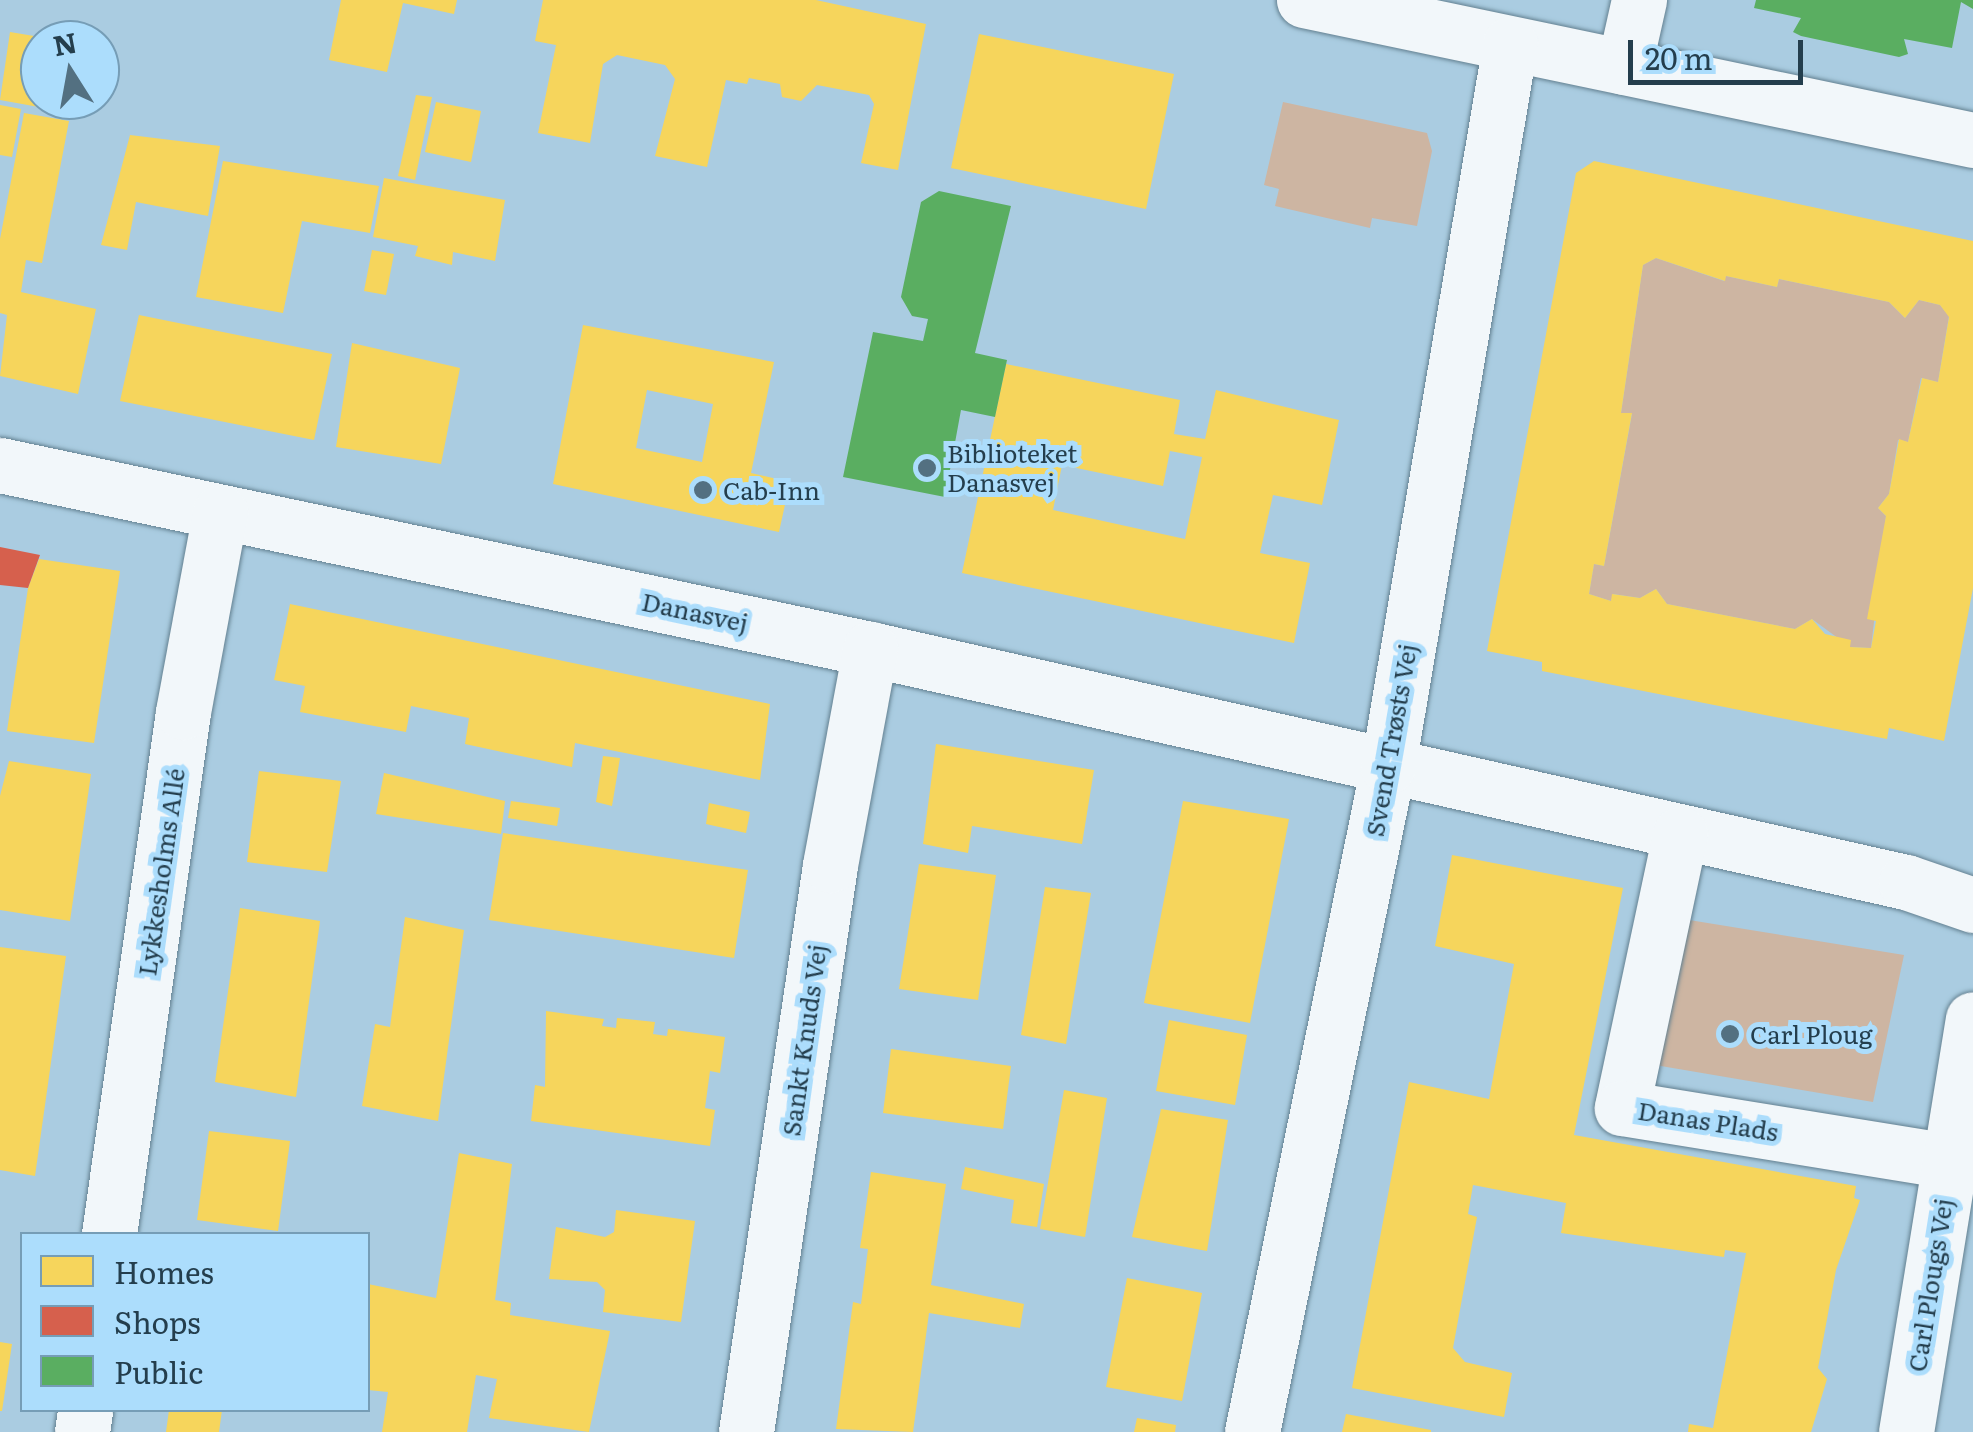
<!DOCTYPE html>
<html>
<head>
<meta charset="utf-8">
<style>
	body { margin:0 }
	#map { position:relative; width:1973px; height:1432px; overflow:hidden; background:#aacce1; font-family:Literata,serif }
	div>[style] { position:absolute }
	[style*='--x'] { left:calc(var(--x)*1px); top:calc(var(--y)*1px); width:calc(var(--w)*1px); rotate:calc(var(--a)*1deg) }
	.green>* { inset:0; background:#cdb5a2 }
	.homes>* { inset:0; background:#f6d55c }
	.shops>* { inset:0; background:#d6604d }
	.public>* { inset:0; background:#5aae61 }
	.roads { filter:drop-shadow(0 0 2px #638090) drop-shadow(0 0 2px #638090) }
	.minor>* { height:55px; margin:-27.5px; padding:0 27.5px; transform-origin:27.5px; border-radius:27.5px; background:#f2f7fa }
	.dots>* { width:28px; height:28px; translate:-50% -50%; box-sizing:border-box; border:5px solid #acddfc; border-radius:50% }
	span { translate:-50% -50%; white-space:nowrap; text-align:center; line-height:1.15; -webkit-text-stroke:10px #acddfc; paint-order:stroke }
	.poi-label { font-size:25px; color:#243e4d }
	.left { translate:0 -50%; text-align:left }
	.street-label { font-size:25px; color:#243e4d }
	.legend { position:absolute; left:20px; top:1232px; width:350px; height:180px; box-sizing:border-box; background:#acddfc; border:2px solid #769db6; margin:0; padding:12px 18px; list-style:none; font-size:30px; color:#243e4d }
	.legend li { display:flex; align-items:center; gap:20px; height:50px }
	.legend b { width:50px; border:2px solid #769db6 }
	.north { position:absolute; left:20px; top:20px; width:100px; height:100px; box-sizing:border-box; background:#acddfc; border:2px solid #769db6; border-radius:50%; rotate:349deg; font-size:28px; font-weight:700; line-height:40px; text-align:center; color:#243e4d }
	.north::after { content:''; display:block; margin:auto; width:35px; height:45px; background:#537081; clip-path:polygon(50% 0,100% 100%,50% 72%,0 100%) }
	.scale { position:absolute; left:1628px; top:40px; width:175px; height:45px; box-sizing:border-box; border:5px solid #243e4d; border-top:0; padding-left:12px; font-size:30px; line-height:35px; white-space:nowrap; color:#243e4d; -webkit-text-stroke:8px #acddfc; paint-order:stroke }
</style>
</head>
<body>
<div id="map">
	<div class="green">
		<i style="clip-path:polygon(1283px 102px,1427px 133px,1432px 151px,1417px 226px,1372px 218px,1370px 228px,1275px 206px,1279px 189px,1264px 185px)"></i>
		<i style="clip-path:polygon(1656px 258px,1724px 281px,1726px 276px,1777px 287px,1779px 279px,1889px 302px,1905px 318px,1919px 300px,1940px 305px,1949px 316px,1938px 382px,1921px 378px,1908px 442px,1898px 440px,1889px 494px,1878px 508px,1886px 516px,1871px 648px,1850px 647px,1812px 619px,1795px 629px,1667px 604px,1656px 589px,1640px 598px,1613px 594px,1611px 601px,1589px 594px,1594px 564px,1604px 566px,1632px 414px,1621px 413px,1643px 265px)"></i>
		<i style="clip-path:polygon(1683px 919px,1904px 955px,1873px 1102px,1655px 1065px)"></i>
	</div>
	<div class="homes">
		<i style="clip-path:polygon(341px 0,457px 0,454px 14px,403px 3px,387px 72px,329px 60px)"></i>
		<i style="clip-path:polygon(543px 0,816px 0,926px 24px,898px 170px,861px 163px,874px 104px,869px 95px,817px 85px,801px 101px,782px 97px,780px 84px,749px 78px,747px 84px,726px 80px,707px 167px,655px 156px,675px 79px,665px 65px,617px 55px,603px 64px,590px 143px,538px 133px,556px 45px,535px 41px)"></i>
		<i style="clip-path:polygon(10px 32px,40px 37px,40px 100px,75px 100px,72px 113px,0 100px)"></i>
		<i style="clip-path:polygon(979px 34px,1174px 74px,1146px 209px,951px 168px)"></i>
		<i style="clip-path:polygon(416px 95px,432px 97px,415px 180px,398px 176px)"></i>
		<i style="clip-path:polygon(436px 102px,481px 111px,471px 162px,425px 152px)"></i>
		<i style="clip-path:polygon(0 105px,21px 109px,12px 157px,0 155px)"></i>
		<i style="clip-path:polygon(24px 113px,69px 121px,42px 263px,26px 260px,21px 292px,96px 309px,78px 394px,0 376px,7px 315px,0 313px,0 239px)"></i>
		<i style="clip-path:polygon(130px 135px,220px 146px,208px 216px,136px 202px,127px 250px,101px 245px)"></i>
		<i style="clip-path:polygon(223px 161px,379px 186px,370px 233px,302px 221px,283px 313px,196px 297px)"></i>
		<i style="clip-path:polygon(evenodd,1594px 161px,1973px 241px,1973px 588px,1944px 741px,1889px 728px,1887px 739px,1542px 671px,1542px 662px,1487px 651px,1576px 173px,1594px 161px,1656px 258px,1725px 281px,1726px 276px,1777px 287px,1779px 279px,1889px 302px,1905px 318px,1919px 300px,1940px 305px,1949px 317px,1938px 382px,1922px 378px,1908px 442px,1899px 439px,1889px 494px,1878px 508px,1886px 516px,1867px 619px,1876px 621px,1871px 648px,1850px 647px,1851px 640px,1825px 634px,1812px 619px,1795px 629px,1667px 604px,1656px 589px,1640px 598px,1612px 594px,1611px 601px,1589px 594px,1594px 564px,1604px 566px,1632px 413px,1621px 413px,1643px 265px,1656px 258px)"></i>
		<i style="clip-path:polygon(384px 178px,505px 200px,495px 261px,453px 252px,452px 265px,415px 256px,418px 246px,373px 237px)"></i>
		<i style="clip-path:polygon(372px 250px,394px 254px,386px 295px,364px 291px)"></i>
		<i style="clip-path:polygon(139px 315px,332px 354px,314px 440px,120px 401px)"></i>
		<i style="clip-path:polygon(evenodd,583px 325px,774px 362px,751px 473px,790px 482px,779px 532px,553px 484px,583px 325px,647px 390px,713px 404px,702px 462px,636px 448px,647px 390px)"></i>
		<i style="clip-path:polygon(352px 343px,460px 368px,441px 464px,336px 447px)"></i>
		<i style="clip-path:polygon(evenodd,1006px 364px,1180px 400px,1174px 434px,1205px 439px,1216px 390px,1339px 420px,1322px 505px,1273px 495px,1260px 553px,1310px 563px,1294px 643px,962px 573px,1006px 364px,1170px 451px,1202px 457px,1185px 539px,1053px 510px,1062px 465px,1163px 486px,1170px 451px)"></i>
		<i style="clip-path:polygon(39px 559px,120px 571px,94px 743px,7px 731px,28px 588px)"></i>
		<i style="clip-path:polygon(290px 604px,770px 704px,760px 780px,575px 743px,572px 767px,465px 744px,469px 718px,411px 706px,406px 732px,300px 712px,305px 686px,274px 680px)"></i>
		<i style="clip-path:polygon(936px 744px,1094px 770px,1082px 844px,972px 826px,968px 853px,923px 844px)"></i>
		<i style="clip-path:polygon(603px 756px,620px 758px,612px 806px,596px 802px)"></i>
		<i style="clip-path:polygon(9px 761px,91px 774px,70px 921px,0 910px,0 796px)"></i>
		<i style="clip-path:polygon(259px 771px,341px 781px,327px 872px,247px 862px)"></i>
		<i style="clip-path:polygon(384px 773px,505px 801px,501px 834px,376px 814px)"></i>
		<i style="clip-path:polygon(511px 801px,560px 808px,557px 826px,508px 818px)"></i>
		<i style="clip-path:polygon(1183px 801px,1289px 819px,1250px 1023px,1144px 1003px)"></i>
		<i style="clip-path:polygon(709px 803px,750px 812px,746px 833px,706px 824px)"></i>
		<i style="clip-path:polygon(503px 833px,748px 870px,734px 958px,489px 920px)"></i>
		<i style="clip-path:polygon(1452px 855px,1623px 888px,1574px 1135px,1856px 1186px,1854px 1198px,1860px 1200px,1836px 1270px,1818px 1368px,1827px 1379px,1811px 1432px,1688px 1432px,1689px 1424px,1713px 1428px,1746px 1253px,1725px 1250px,1724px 1257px,1561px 1233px,1566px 1203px,1473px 1185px,1468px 1214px,1477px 1217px,1453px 1348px,1465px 1362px,1512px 1373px,1504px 1417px,1352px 1388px,1409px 1082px,1489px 1099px,1514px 964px,1435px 946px)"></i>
		<i style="clip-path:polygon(919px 864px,996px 875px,978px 1000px,899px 989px)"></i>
		<i style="clip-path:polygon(1045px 887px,1091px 893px,1066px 1044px,1021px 1035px)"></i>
		<i style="clip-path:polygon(240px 908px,320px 921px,296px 1097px,215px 1082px)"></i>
		<i style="clip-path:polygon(405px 917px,464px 930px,438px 1121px,362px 1106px,375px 1024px,390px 1027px)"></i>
		<i style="clip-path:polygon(0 947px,66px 956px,35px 1176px,0 1170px)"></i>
		<i style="clip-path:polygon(546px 1011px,604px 1019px,602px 1026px,616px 1028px,617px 1018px,655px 1022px,653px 1034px,667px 1036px,668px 1029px,725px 1037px,720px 1073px,710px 1071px,705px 1108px,715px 1110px,710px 1146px,531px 1121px,535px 1085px,545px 1087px)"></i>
		<i style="clip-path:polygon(1169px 1020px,1247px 1035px,1235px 1105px,1156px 1091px)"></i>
		<i style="clip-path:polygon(891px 1049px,1011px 1066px,1003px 1129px,883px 1113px)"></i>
		<i style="clip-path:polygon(1064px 1090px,1107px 1098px,1085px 1237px,1040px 1229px)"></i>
		<i style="clip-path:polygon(1161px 1109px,1228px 1120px,1207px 1251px,1132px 1237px)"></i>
		<i style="clip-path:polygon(209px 1131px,290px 1141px,278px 1231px,197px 1220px)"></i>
		<i style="clip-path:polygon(459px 1153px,512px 1164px,495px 1300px,511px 1303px,510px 1315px,610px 1331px,589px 1432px,489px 1418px,497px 1379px,476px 1375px,467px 1432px,382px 1432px,388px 1392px,368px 1390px,368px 1284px,436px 1298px)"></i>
		<i style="clip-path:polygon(965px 1167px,1044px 1184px,1037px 1227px,1011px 1223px,1014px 1200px,961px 1189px)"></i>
		<i style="clip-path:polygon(871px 1172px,946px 1184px,931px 1285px,1024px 1304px,1020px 1328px,929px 1313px,913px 1432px,836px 1429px,853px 1302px,861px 1304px,868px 1249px,860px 1248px)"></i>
		<i style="clip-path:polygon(616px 1210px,695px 1221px,681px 1322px,603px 1312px,605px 1290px,597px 1282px,549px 1279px,556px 1227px,605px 1237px,614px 1232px)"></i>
		<i style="clip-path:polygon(1127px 1278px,1202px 1293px,1182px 1401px,1106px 1387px)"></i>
		<i style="clip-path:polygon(0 1342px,12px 1344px,2px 1411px,0 1411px)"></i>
		<i style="clip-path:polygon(169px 1410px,222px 1410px,219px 1432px,166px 1432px)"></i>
		<i style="clip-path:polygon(1346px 1414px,1431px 1430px,1431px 1432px,1342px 1432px)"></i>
		<i style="clip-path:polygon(1137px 1418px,1176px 1425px,1175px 1432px,1134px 1432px)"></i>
	</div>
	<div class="shops">
		<i style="clip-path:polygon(0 547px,40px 555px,28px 588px,0 585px)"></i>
	</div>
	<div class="public">
		<i style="clip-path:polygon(1756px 0,1973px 0,1973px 9px,1961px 2px,1952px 48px,1904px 39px,1908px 54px,1899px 57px,1801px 36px,1793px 32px,1801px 18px,1754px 8px)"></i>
		<i style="clip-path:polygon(939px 191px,1011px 206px,975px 353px,1007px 360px,995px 417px,961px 410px,945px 497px,843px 477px,873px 332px,923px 341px,928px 319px,912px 316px,901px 297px,921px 202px)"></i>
	</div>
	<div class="roads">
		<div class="minor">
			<i style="--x:1304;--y:0;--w:683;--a:11.82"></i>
			<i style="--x:1624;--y:67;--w:69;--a:-77.4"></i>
			<i style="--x:0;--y:465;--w:889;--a:11.94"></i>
			<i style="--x:870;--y:649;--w:1062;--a:12.68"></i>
			<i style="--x:1906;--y:882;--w:71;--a:18.9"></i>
			<i style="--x:1680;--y:834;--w:280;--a:102"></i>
			<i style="--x:1622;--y:1108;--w:333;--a:9.2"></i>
			<i style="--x:109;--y:1234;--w:527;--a:-81.93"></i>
			<i style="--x:183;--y:712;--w:203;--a:-79.5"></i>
			<i style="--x:82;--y:1432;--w:22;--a:-82"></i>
			<i style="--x:746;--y:1432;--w:573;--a:-81.57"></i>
			<i style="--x:830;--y:865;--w:220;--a:-79.5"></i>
			<i style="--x:1252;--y:1432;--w:680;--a:-78.46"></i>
			<i style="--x:1388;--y:766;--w:732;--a:-80.41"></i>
			<i style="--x:1906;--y:1432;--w:418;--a:-80.8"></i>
		</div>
	</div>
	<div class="dots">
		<i style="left:927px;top:468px;background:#537081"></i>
		<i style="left:703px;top:490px;background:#537081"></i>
		<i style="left:1730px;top:1034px;background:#537081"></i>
	</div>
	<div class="poi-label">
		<span class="left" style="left:947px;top:468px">Biblioteket<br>Danasvej</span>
		<span class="left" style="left:723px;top:490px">Cab-Inn</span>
		<span class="left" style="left:1750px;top:1034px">Carl Ploug</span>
	</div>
	<div class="street-label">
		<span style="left:695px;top:612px;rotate:12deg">Danasvej</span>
		<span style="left:1391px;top:740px;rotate:-80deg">Svend Trøsts Vej</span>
		<span style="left:161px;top:872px;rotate:-82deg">Lykkesholms Allé</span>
		<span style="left:804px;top:1040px;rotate:-82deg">Sankt Knuds Vej</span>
		<span style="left:1708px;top:1121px;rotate:9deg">Danas Plads</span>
		<span style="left:1930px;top:1285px;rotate:-81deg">Carl Plougs Vej</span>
	</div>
	<ul class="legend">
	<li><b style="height:28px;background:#f6d55c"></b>Homes</li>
	<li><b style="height:28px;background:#d6604d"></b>Shops</li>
	<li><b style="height:28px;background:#5aae61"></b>Public</li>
	</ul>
	<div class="north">N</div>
	<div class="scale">20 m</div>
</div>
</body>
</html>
